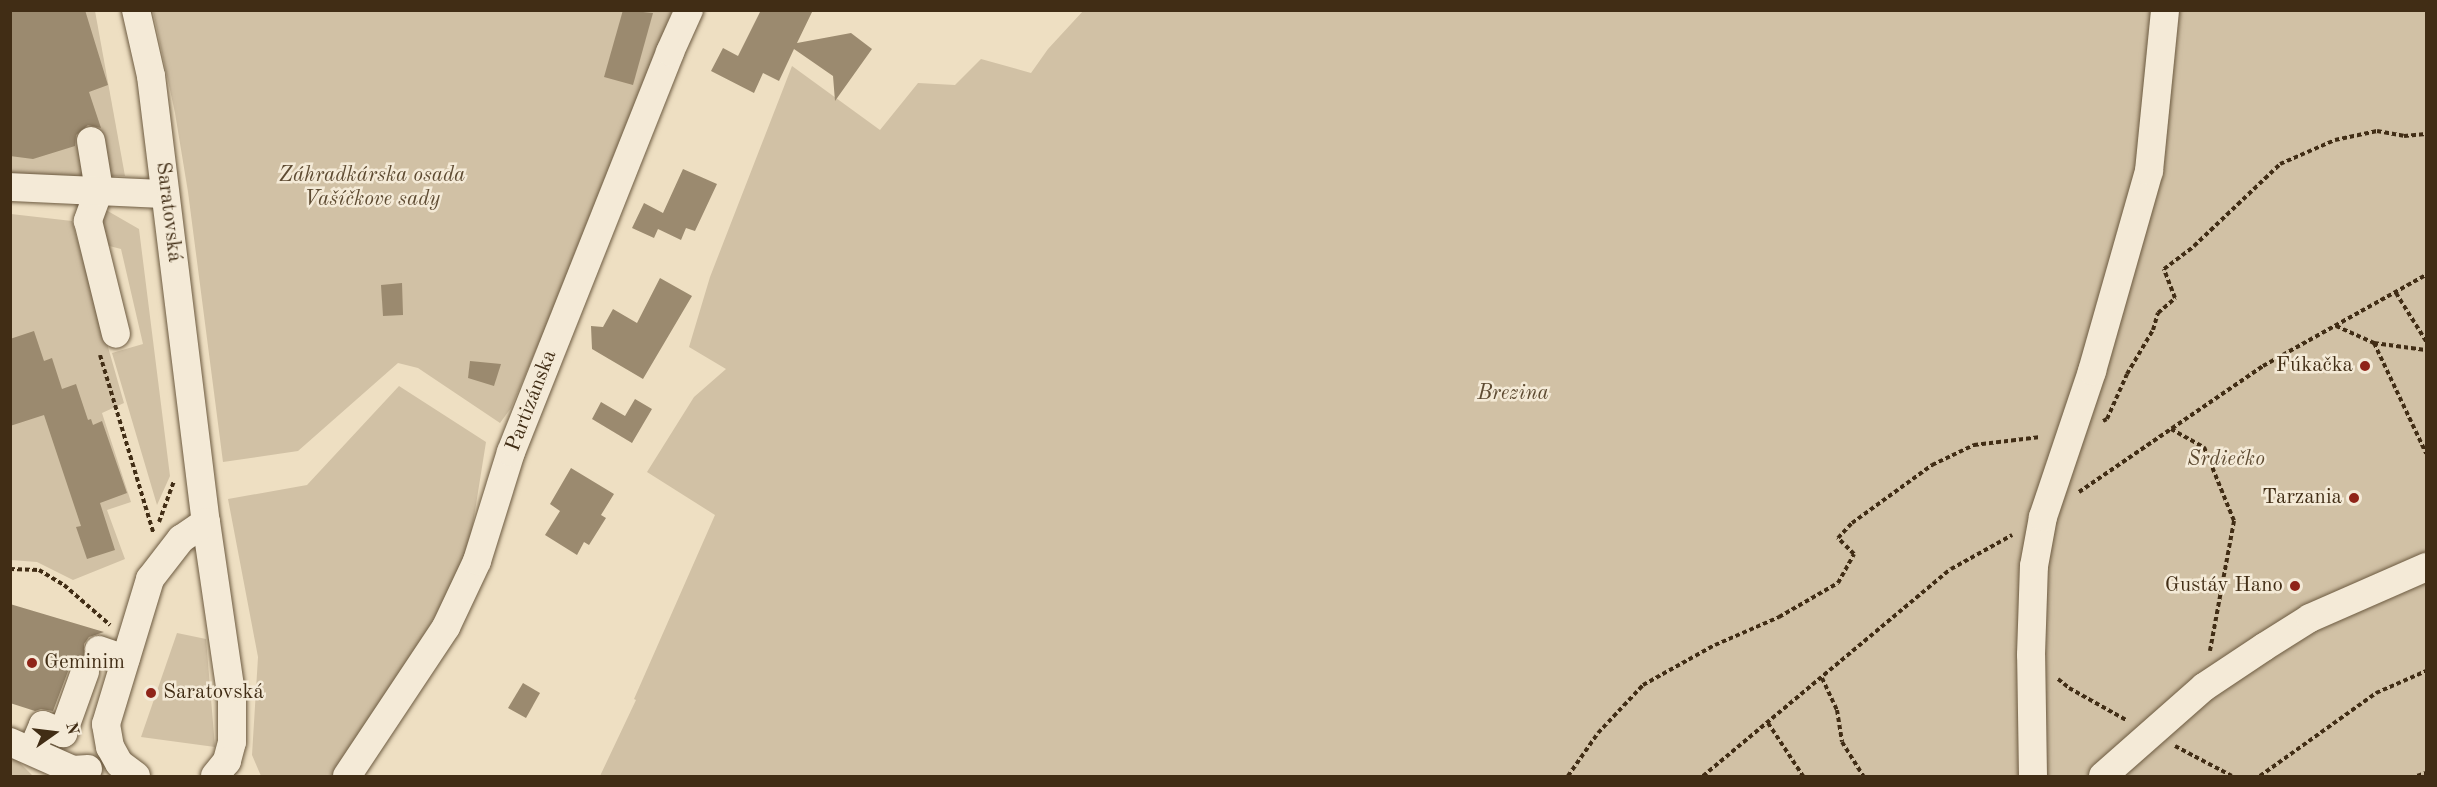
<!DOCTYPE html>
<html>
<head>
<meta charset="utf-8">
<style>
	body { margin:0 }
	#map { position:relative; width:2437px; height:787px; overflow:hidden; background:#eedfc2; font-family:"Old Standard TT",serif }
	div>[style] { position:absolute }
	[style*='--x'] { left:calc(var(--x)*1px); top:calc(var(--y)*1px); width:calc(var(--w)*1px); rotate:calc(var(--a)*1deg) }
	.green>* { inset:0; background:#d1c1a5 }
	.building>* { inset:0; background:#9b8a6f }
	.path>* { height:4px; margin-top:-2px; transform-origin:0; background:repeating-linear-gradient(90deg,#412d15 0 4.5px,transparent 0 7.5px) }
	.roads { filter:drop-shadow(0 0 2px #6c5a40) drop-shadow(0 0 2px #6c5a40) }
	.minor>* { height:28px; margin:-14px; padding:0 14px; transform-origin:14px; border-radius:14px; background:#f4ead7 }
	.dots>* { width:16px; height:16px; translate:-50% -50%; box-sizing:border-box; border:3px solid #f4ead7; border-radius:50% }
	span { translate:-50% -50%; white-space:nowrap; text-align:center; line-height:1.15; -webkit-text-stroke:5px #f4ead7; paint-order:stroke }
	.park-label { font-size:21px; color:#5e4b32; font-style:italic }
	.street-label { font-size:21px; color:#412d15 }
	.poi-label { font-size:21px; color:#412d15 }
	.right { translate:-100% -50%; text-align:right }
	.left { translate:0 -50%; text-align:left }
	.frame { position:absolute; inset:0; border:12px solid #412d15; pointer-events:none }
	.north { position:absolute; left:24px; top:703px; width:60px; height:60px; -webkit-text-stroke:4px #f4ead7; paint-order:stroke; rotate:76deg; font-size:16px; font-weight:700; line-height:24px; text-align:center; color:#412d15 }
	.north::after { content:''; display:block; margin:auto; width:21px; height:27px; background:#412d15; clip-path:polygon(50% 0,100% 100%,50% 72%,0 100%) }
</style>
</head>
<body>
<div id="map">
	<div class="green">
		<i style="clip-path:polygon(10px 11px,95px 11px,125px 176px,11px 176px)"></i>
		<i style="clip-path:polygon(153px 11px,672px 11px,609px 177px,564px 285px,511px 408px,500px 423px,418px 368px,398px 363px,298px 451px,223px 462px,188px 192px,175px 113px)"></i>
		<i style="clip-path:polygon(1083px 11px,2426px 11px,2426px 776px,600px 776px,636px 700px,634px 699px,715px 515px,647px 472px,694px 397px,726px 369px,689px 347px,710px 277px,792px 66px,880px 130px,918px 83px,955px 85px,981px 59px,1031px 73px,1048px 49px)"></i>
		<i style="clip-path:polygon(106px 210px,139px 229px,170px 476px,157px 505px,112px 353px,143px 344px,121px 249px,90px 241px)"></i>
		<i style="clip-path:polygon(11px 214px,72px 221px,124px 403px,102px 413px,131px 502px,107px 510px,125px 559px,73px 580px,37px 562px,11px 560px)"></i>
		<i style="clip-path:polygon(399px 386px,486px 442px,467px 561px,398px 680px,337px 776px,261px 776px,252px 755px,258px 657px,228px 499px,307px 485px)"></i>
		<i style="clip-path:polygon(177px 633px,206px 639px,215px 747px,141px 737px)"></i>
		<i style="clip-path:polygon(11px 754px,33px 776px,11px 776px)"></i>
	</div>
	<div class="building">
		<i style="clip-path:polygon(10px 10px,85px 10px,108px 85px,89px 92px,101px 128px,88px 125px,76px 135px,75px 146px,33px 159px,10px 156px)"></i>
		<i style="clip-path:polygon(623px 10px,653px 13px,633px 85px,604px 77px)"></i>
		<i style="clip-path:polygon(761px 10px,813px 10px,797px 43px,851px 33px,872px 49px,835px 101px,833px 76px,794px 49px,779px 81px,763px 73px,754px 93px,711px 71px,723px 48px,738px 56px)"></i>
		<i style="clip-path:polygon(683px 169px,717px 184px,695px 231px,686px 228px,681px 240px,658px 229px,654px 238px,632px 228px,644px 203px,663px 213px)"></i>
		<i style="clip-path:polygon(660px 278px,692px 296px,643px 379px,592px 349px,591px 326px,603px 327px,613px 309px,637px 323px)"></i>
		<i style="clip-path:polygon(402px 283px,403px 315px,383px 316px,381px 285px)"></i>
		<i style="clip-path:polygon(34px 331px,44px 361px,52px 358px,62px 389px,76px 384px,88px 420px,91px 419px,93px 425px,102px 421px,127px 493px,100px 503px,115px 550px,87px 559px,76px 527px,81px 526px,44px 415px,10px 426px,10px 339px)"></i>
		<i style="clip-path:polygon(470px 361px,501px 364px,494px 386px,468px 378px)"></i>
		<i style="clip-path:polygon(635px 399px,652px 409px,632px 443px,592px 419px,601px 402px,625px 416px)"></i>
		<i style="clip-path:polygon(571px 468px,614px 494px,601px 515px,606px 518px,589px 545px,584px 542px,577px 555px,545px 535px,560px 511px,550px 504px)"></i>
		<i style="clip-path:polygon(10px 604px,104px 632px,89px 637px,84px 644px,84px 656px,75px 659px,70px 666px,53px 711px,41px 709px,35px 711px,10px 703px)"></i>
		<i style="clip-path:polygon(523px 683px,540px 693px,526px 718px,508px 708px)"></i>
	</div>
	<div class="path">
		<i style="--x:2396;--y:293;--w:57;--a:58"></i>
		<i style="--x:2336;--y:326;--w:42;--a:24.1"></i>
		<i style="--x:2374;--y:343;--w:52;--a:7.7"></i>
		<i style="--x:2374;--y:343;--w:122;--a:64.7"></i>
		<i style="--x:100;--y:355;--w:185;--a:73.3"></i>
		<i style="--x:2103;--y:421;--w:4;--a:-27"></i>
		<i style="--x:2107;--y:419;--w:49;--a:-66"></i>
		<i style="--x:2127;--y:374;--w:51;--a:-59.4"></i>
		<i style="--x:2153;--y:330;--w:18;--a:-74"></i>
		<i style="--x:2158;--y:313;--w:23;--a:-41"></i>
		<i style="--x:2175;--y:298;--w:31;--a:-111"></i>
		<i style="--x:2164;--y:269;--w:38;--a:-37"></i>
		<i style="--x:2194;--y:246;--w:119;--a:-43.6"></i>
		<i style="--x:2280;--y:164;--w:60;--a:-23.6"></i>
		<i style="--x:2335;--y:140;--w:43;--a:-12.1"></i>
		<i style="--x:2377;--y:131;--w:27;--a:10"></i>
		<i style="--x:2404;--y:136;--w:22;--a:-5"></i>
		<i style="--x:2171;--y:429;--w:38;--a:29"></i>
		<i style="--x:2204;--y:447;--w:80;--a:67.9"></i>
		<i style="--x:2234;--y:521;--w:132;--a:100.5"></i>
		<i style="--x:2079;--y:492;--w:223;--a:-34.4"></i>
		<i style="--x:2263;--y:366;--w:187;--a:-29.2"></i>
		<i style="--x:159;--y:522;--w:44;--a:-69.9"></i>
		<i style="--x:10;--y:569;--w:29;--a:2"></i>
		<i style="--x:39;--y:570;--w:29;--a:31"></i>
		<i style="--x:64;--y:585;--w:61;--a:41"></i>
		<i style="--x:1822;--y:678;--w:35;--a:65"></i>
		<i style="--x:1837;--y:710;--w:32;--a:81"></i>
		<i style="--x:1842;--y:742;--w:40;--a:58"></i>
		<i style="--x:2058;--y:679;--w:14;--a:39"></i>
		<i style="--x:2069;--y:688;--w:65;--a:29.3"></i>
		<i style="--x:1768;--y:723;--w:64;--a:56.6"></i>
		<i style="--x:2175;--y:746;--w:64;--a:27.8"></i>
		<i style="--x:1568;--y:776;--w:52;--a:-55.1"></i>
		<i style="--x:1598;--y:733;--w:66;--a:-46.8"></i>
		<i style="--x:1643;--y:685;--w:82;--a:-29.1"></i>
		<i style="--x:1715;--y:645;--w:70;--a:-23.6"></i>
		<i style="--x:1779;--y:617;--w:68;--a:-30"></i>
		<i style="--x:1838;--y:583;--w:33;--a:-61"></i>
		<i style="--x:1854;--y:554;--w:23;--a:-135"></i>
		<i style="--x:1838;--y:538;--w:21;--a:-47"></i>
		<i style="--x:1852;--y:523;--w:99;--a:-35.9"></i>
		<i style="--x:1932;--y:465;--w:47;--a:-25.5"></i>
		<i style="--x:1974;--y:445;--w:67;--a:-6.8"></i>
		<i style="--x:1703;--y:776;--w:323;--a:-39.9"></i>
		<i style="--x:1951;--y:569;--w:70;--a:-29.1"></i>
		<i style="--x:2260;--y:776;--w:143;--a:-35.6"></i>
		<i style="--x:2376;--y:693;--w:55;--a:-23.7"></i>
		<i style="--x:2417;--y:776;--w:9;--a:-18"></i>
	</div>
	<div class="roads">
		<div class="minor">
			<i style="--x:136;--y:10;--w:68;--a:77.2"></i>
			<i style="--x:151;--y:76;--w:449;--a:83"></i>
			<i style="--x:206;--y:522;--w:180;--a:81.7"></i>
			<i style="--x:232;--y:700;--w:42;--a:90"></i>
			<i style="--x:232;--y:742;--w:20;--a:105"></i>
			<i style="--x:227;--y:761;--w:19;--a:129"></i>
			<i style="--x:91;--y:141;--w:50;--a:80.7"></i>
			<i style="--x:99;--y:190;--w:33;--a:110"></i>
			<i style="--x:88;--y:221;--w:116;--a:76.1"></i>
			<i style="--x:10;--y:187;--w:155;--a:2.6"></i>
			<i style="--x:99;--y:650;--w:28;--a:19"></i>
			<i style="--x:10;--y:742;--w:69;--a:24"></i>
			<i style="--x:73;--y:770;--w:15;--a:-4"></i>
			<i style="--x:32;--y:751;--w:28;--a:-67"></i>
			<i style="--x:43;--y:725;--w:22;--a:22"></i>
			<i style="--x:63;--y:733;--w:65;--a:-70.2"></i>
			<i style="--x:136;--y:776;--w:21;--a:-143"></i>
			<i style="--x:119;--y:763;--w:18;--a:-119"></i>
			<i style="--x:110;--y:747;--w:23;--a:-100"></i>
			<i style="--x:106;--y:724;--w:152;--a:-73.1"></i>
			<i style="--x:150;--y:579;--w:51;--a:-52.2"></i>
			<i style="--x:181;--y:539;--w:30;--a:-34"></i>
			<i style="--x:347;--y:776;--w:179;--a:-56.4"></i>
			<i style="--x:446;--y:627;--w:73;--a:-64.8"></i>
			<i style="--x:477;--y:561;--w:114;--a:-72.7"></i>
			<i style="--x:511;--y:452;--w:430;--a:-68.3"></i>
			<i style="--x:670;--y:52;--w:46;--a:-65.7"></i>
			<i style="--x:2033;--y:776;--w:121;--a:-90.9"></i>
			<i style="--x:2031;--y:655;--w:89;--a:-88.1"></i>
			<i style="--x:2034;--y:566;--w:50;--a:-79.6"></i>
			<i style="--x:2043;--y:517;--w:154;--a:-71.4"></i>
			<i style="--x:2092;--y:371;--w:208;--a:-74.1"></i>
			<i style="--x:2149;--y:171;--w:162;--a:-84.3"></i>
			<i style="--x:2103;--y:776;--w:135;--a:-41.4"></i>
			<i style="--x:2204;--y:687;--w:72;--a:-33.7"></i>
			<i style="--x:2264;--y:647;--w:54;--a:-32.2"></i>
			<i style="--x:2310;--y:618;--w:127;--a:-23.7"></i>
		</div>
	</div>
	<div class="dots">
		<i style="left:2365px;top:366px;background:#8f2418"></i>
		<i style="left:2354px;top:498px;background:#8f2418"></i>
		<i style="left:2295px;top:586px;background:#8f2418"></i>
		<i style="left:32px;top:663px;background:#8f2418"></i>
		<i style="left:151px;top:693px;background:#8f2418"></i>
	</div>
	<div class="park-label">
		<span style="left:372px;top:188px">Záhradkárska osada<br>Vašíčkove sady</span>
		<span style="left:1513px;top:394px">Brezina</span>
		<span style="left:2226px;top:460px">Srdiečko</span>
	</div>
	<div class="street-label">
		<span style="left:168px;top:212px;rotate:83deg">Saratovská</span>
		<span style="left:532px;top:401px;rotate:-69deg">Partizánska</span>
	</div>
	<div class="poi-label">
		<span class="right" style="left:2353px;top:366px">Fúkačka</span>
		<span class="right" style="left:2342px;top:498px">Tarzania</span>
		<span class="right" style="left:2283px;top:586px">Gustáv Hano</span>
		<span class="left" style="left:44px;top:663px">Geminim</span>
		<span class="left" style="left:163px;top:693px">Saratovská</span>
	</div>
	<div class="frame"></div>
	<div class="north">N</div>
</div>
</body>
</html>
